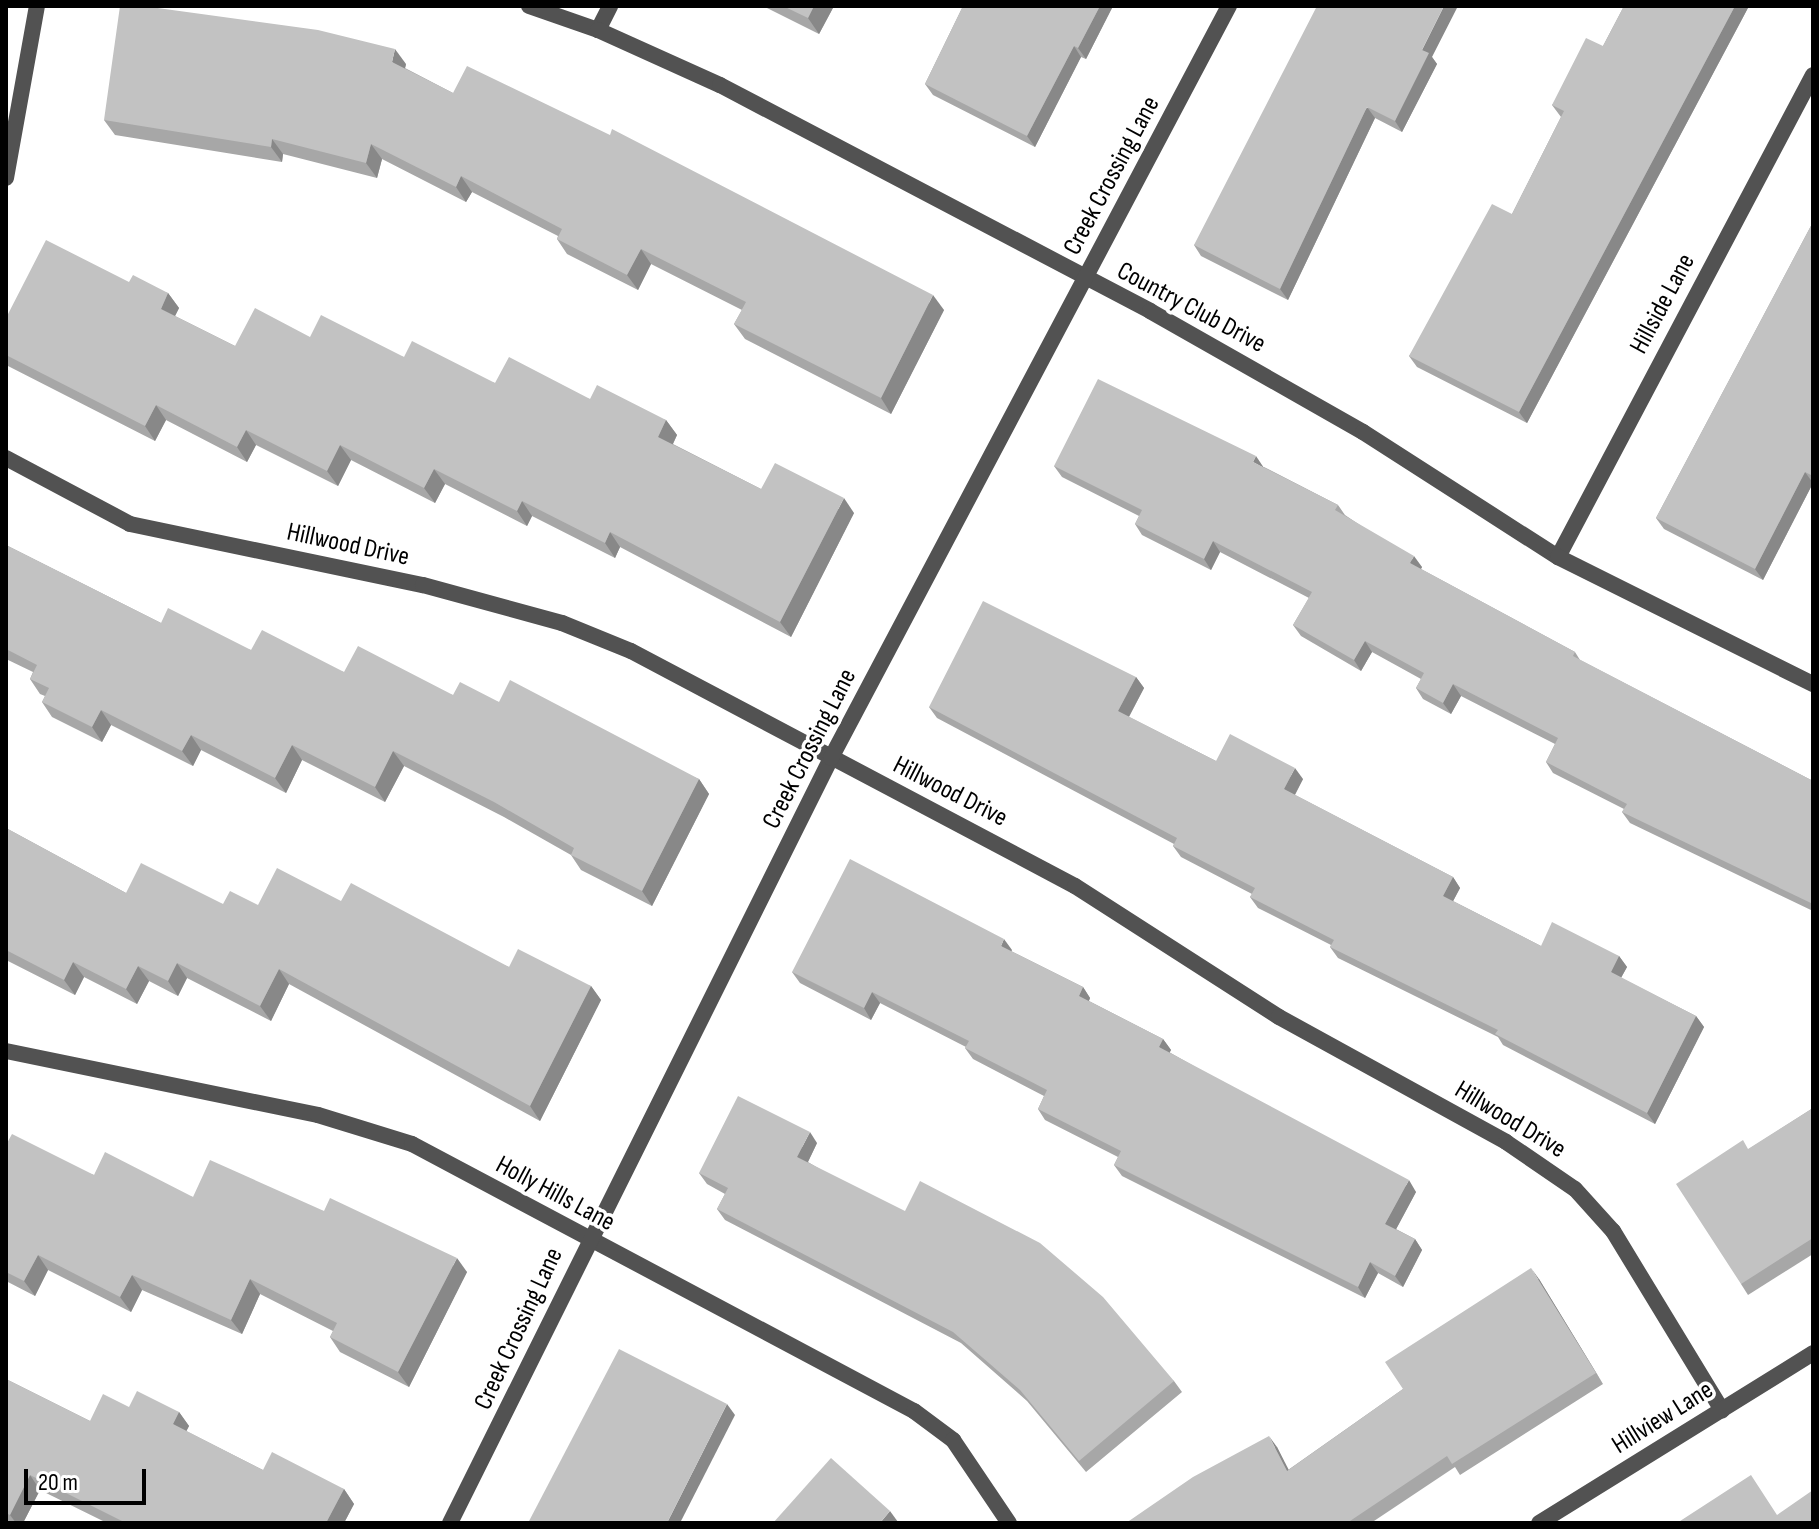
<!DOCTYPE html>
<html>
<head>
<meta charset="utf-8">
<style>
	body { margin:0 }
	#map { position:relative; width:1819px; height:1529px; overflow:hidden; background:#fff; font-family:"Sofia Sans Condensed",sans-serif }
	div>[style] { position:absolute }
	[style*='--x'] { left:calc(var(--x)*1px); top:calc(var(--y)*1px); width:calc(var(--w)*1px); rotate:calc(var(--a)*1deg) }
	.minor>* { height:16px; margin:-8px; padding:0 8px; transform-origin:8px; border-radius:8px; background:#525252 }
	.tertiary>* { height:16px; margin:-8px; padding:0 8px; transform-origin:8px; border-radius:8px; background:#525252 }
	.wall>* { inset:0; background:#a7a7a7 }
	.shaded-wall>* { inset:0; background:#888 }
	.building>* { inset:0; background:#c2c2c2 }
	span { translate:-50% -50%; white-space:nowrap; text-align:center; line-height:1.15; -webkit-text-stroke:7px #fff; paint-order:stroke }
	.street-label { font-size:26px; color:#000 }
	.frame { position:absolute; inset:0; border:8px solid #000; pointer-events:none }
	.scale { position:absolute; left:24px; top:1469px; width:122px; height:36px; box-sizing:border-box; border:4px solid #000; border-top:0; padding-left:10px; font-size:24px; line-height:28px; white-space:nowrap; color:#000; -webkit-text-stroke:6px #fff; paint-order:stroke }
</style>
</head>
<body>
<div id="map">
	<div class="minor">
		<i style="--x:598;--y:30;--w:27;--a:-63"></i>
		<i style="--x:6;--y:178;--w:175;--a:-79.8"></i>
		<i style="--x:6;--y:458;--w:140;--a:28"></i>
		<i style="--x:130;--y:524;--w:299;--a:11.8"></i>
		<i style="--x:423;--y:585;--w:144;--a:15.3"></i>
		<i style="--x:562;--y:623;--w:74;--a:22.1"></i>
		<i style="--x:631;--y:651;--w:502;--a:27.89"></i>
		<i style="--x:1075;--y:886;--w:242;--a:32.7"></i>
		<i style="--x:1279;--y:1017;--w:259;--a:28.8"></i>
		<i style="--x:1506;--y:1142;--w:83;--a:34.3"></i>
		<i style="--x:1575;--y:1189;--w:57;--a:47.9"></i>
		<i style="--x:1613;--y:1231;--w:210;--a:58.7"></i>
		<i style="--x:1558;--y:557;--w:545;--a:-62.12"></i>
		<i style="--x:6;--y:1051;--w:318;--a:11.6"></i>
		<i style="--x:318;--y:1115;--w:98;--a:17.1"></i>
		<i style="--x:412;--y:1144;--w:569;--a:28.01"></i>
		<i style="--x:914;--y:1411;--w:49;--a:36.6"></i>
		<i style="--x:953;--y:1440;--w:100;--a:56"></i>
		<i style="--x:1539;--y:1523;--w:322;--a:-31.8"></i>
	</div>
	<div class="tertiary">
		<i style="--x:529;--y:6;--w:73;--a:19.2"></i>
		<i style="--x:598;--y:30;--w:134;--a:24.3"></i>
		<i style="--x:720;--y:85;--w:486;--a:27.7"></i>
		<i style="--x:1150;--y:311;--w:245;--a:29.6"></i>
		<i style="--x:1363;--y:432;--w:232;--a:32.7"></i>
		<i style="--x:1558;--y:557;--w:285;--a:26.5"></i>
		<i style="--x:450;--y:1523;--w:855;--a:-63.52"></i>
		<i style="--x:831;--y:758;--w:851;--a:-62.11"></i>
	</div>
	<div class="wall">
		<i style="clip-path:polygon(763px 6px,834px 6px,819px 34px)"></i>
		<i style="clip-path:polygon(963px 6px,1113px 6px,1086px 59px,1081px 57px,1035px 147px,933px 95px,925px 84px)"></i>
		<i style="clip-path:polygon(1624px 6px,1749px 6px,1527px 423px,1417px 367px,1409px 356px,1512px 214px,1561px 117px,1552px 105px,1603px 46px)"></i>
		<i style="clip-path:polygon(1432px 57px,1437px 64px,1402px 132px,1375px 118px,1288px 300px,1201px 256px,1194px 245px)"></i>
		<i style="clip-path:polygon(406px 64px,405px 68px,453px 93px,944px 310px,891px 414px,745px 339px,734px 324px,742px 310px,651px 264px,638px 290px,567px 254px,557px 239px,558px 236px,472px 192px,466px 202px,382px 159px,377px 178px,283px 154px,282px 162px,115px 135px,104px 120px)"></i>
		<i style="clip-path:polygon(1813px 222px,1813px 483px,1763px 580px,1664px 529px,1656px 518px)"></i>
		<i style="clip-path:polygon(129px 282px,168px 293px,179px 308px,175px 316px,235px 346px,310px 337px,404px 357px,495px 383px,590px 399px,666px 420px,677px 435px,673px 444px,761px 489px,854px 513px,791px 637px,620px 547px,615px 558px,532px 516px,527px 526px,445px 484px,435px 503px,351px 460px,338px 486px,256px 445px,247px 462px,166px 420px,155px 441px,6px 365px,6px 318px)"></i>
		<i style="clip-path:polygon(1054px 466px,1264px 467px,1338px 505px,1345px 515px,1422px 567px,1421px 569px,1575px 652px,1580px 660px,1813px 781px,1813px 911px,1630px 823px,1622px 812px,1624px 809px,1553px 773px,1546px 762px,1555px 744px,1461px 696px,1451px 714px,1423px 699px,1416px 688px,1421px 679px,1372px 652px,1361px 671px,1301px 636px,1293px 625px,1309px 598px,1220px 552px,1211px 570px,1142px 535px,1135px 524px,1139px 516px,1062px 477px)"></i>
		<i style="clip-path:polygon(6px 545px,161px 623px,251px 650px,344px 672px,453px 695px,499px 702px,699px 779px,709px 794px,652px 906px,581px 870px,571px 855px,504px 817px,404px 766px,385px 802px,302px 760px,286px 793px,201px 750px,193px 766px,111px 725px,102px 742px,52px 717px,42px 702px,45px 696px,40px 694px,30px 679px,33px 672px,6px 659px)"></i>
		<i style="clip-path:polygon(1136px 677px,1144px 688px,1129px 717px,1216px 761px,1303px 779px,1295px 795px,1453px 877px,1460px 888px,1453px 901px,1541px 946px,1619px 956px,1627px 967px,1621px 978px,1696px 1016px,1704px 1027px,1655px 1124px,1503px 1045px,1498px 1037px,1338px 958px,1330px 947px,1331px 945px,1258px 908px,1250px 897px,1252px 894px,1181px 857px,1173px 846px,1174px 844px,937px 718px,929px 707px)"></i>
		<i style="clip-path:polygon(6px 828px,126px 893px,223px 904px,258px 905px,341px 901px,509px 967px,591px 986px,601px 1000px,540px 1121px,289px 984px,271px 1021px,187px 978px,178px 996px,149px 981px,137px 1004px,84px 977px,75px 995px,6px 960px)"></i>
		<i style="clip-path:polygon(1012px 950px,1011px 951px,1083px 987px,1090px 998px,1089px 1001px,1163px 1039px,1171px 1050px,1169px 1052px,1416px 1192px,1396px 1229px,1415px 1239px,1422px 1250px,1403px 1287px,1378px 1273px,1365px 1298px,1122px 1176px,1114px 1165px,1118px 1157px,1045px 1120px,1038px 1109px,1044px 1096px,973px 1059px,965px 1048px,966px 1047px,880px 1003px,871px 1020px,800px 983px,792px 972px)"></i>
		<i style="clip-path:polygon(1813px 1108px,1813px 1254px,1748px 1295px,1741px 1284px,1749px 1149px)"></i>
		<i style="clip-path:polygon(817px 1143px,808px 1162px,1174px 1381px,1182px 1392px,1086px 1472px,1027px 1401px,961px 1343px,725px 1220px,717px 1209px,725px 1194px,707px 1184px,699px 1173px)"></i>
		<i style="clip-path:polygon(6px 1145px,94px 1175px,193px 1197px,324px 1211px,467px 1272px,409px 1387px,340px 1352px,330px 1337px,333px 1331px,260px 1294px,242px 1334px,142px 1290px,131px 1312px,48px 1270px,35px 1296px,6px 1281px)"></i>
		<i style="clip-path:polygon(1539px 1279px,1603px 1384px,1460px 1475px,1455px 1467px,1371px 1523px,1126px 1523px,1277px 1447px,1288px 1470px,1403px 1389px)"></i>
		<i style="clip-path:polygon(6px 1379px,90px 1421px,129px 1407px,179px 1412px,189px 1426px,186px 1431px,263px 1470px,344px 1489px,354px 1504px,344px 1523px,107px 1523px,40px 1490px,23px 1523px,8px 1523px,6px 1522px)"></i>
	</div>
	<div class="shaded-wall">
		<i style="clip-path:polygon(814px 6px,834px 6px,819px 34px,808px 18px)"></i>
		<i style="clip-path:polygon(1100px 6px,1113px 6px,1086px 59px,1078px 48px)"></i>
		<i style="clip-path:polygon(1444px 6px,1458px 6px,1432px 57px,1437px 64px,1402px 132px,1395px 121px,1422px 50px)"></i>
		<i style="clip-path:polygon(1735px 6px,1749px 6px,1527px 423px,1519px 412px)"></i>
		<i style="clip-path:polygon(1074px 46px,1081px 57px,1035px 147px,1027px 136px)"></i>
		<i style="clip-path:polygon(395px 49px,406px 64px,403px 77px,392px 62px)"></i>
		<i style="clip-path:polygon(1367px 107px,1375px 118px,1288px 300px,1280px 289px)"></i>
		<i style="clip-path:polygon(272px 139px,283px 154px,282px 162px,271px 147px)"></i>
		<i style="clip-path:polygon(371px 144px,382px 159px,377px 178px,366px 163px)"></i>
		<i style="clip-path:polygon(461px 176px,472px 192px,466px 202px,456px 187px)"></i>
		<i style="clip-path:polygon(641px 249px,651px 264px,638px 290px,627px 275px)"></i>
		<i style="clip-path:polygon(168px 293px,179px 308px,171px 324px,161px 309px)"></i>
		<i style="clip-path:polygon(933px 295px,944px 310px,891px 414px,881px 398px)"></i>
		<i style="clip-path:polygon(156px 405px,166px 420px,155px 441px,145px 426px)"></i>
		<i style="clip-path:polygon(666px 420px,677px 435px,669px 452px,658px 437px)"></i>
		<i style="clip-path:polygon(246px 430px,256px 445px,247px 462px,237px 447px)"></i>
		<i style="clip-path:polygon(340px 445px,351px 460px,338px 486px,327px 471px)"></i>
		<i style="clip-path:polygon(1256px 456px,1264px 468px,1253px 462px)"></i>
		<i style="clip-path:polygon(434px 469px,445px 484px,435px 503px,424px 488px)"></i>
		<i style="clip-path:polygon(1805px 472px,1813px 483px,1763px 580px,1755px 569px)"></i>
		<i style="clip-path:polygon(844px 498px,854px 513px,791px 637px,780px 622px)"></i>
		<i style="clip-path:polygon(522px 501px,532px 516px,527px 526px,517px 511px)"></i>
		<i style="clip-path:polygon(610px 532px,620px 547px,615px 558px,605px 543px)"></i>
		<i style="clip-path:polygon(1213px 541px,1220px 552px,1211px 570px,1204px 559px)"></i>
		<i style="clip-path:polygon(1414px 556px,1422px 567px,1418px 574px,1410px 563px)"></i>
		<i style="clip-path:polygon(1365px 641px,1372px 652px,1361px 671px,1354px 660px)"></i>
		<i style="clip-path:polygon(1136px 677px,1144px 688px,1126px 722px,1118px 711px)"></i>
		<i style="clip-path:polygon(1453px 684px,1461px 696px,1451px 714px,1443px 703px)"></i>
		<i style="clip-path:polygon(101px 710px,111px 725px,102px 742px,92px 727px)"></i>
		<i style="clip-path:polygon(191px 735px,201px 750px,193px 766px,182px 751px)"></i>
		<i style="clip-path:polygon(292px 745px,302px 760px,286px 793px,275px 778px)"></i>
		<i style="clip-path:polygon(393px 751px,404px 766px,385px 802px,375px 787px)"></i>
		<i style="clip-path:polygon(1295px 768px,1303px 779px,1292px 800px,1284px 789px)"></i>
		<i style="clip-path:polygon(699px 779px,709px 794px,652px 906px,642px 891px)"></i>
		<i style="clip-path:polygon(1453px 877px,1460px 888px,1450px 907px,1443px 896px)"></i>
		<i style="clip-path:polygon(1004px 939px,1012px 950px,1008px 957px,1001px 946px)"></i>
		<i style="clip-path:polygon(1619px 956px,1627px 967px,1618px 983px,1611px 972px)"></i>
		<i style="clip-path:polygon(73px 962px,84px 977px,75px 995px,64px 980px)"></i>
		<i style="clip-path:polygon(177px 963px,187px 978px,178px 996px,168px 981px)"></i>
		<i style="clip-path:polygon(138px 966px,149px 981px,137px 1004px,126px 989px)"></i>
		<i style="clip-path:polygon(279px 969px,289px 984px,271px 1021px,260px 1006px)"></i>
		<i style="clip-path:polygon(591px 986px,601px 1000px,540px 1121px,530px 1106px)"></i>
		<i style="clip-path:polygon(1083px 987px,1090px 998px,1086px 1007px,1079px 996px)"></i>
		<i style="clip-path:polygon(872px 992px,880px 1003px,871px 1020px,864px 1008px)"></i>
		<i style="clip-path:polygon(1696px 1016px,1704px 1027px,1655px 1124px,1647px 1113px)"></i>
		<i style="clip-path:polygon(1163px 1039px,1171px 1050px,1167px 1058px,1159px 1047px)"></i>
		<i style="clip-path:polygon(810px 1132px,817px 1143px,805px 1168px,797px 1157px)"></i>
		<i style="clip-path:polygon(1409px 1180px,1416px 1192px,1393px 1235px,1385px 1224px)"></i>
		<i style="clip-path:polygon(1415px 1239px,1422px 1250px,1403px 1287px,1395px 1276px)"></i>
		<i style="clip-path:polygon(38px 1255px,48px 1270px,35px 1296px,24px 1281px)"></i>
		<i style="clip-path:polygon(457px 1258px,467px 1272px,409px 1387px,398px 1372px)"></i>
		<i style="clip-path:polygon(1370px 1262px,1378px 1273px,1365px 1298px,1358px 1287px)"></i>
		<i style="clip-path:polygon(1531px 1268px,1539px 1279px,1603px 1384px,1596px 1373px)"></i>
		<i style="clip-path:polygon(132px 1275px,142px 1290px,131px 1312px,120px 1297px)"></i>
		<i style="clip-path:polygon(250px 1279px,260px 1294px,242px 1334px,231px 1320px)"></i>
		<i style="clip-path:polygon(727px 1404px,735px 1415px,680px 1523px,667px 1523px)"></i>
		<i style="clip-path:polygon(179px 1412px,189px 1426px,183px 1438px,173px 1424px)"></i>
		<i style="clip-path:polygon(1269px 1436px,1277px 1447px,1295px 1482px,1287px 1471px)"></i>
		<i style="clip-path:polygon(30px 1475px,40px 1490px,23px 1523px,16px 1523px,10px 1515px)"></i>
		<i style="clip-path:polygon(344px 1489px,354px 1504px,344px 1523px,326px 1523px)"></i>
		<i style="clip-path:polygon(890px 1511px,898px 1522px,880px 1523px)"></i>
	</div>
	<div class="building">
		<i style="clip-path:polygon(120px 6px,143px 6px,318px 30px,395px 49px,392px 62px,453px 93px,467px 66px,610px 135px,612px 129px,933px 295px,881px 398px,734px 324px,746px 302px,641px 249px,627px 275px,557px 239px,562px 229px,461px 176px,456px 187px,371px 144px,366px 163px,272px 139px,271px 147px,104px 120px)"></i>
		<i style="clip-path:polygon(783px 6px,814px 6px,808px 18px)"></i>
		<i style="clip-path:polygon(963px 6px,1100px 6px,1078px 48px,1074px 46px,1027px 136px,925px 84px)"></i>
		<i style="clip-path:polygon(1317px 6px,1444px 6px,1422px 50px,1429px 53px,1395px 121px,1367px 107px,1280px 289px,1194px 245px)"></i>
		<i style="clip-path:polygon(1624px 6px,1735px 6px,1519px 412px,1409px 356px,1492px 204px,1512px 214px,1564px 111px,1552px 105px,1586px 38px,1603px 46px)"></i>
		<i style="clip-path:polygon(1813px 222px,1813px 476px,1805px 472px,1755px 569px,1656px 518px)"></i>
		<i style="clip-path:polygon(46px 240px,129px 282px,133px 275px,168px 293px,161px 309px,235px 346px,255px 308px,310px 337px,321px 315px,404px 357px,412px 341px,495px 383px,509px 357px,590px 399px,597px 385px,666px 420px,658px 437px,761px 489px,775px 463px,844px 498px,780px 622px,610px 532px,605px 543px,522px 501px,517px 511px,434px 469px,424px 488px,340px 445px,327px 471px,246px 430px,237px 447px,156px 405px,145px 426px,6px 355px,6px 318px)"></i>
		<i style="clip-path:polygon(1098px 379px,1256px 456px,1253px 462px,1338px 505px,1335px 510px,1414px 556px,1410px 563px,1575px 652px,1573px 656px,1813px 781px,1813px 904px,1622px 812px,1627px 804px,1546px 762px,1558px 738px,1453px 684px,1443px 703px,1416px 688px,1424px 673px,1365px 641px,1354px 660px,1293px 625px,1312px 592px,1213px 541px,1204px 559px,1135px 524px,1142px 510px,1054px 466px)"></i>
		<i style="clip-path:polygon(6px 545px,161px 623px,168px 608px,251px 650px,262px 630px,344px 672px,358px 646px,453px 695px,460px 682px,499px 702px,510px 680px,699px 779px,642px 891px,571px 855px,574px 848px,494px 802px,393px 751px,375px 787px,292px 745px,275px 778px,191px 735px,182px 751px,101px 710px,92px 727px,42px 702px,49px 688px,30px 679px,37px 665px,6px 649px)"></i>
		<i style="clip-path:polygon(983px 601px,1136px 677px,1118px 711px,1216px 761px,1230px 734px,1295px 768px,1284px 789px,1453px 877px,1443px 896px,1541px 946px,1552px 922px,1619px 956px,1611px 972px,1696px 1016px,1647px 1113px,1495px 1034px,1498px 1030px,1330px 947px,1334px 940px,1250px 897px,1255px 888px,1173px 846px,1177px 838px,929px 707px)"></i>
		<i style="clip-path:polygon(6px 828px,126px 893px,141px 863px,223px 904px,230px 891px,258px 905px,277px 868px,341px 901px,351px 883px,509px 967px,518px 949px,591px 986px,530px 1106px,279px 969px,260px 1006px,177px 963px,168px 981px,138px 966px,126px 989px,73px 962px,64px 980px,6px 950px)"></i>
		<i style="clip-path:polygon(850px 859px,1004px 939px,1001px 946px,1083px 987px,1079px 996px,1163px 1039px,1159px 1047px,1409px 1180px,1385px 1224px,1415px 1239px,1395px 1276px,1370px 1262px,1358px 1287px,1114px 1165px,1121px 1151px,1038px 1109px,1047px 1090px,965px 1048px,969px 1041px,872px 992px,864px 1008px,792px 972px)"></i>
		<i style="clip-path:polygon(738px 1096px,810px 1132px,797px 1157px,905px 1211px,920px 1181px,1040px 1243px,1103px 1297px,1174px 1381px,1079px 1461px,1020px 1390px,953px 1332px,717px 1209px,728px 1188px,699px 1173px)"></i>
		<i style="clip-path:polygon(1813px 1108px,1813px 1238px,1741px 1284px,1676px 1184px,1743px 1140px,1748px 1149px)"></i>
		<i style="clip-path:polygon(12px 1134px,94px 1175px,105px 1152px,193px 1197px,210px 1160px,324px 1211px,330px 1198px,457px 1258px,398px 1372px,330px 1337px,337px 1323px,250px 1279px,231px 1320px,132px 1275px,120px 1297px,38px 1255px,24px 1281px,6px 1272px,6px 1145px)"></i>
		<i style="clip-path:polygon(1531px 1268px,1596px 1373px,1452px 1464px,1447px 1456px,1347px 1523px,1126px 1523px,1193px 1477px,1269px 1436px,1287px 1471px,1403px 1389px,1385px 1362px)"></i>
		<i style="clip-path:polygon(619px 1349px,727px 1404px,667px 1523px,528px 1523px)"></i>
		<i style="clip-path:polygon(6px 1379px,90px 1421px,103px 1394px,129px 1407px,137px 1391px,179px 1412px,173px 1424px,263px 1470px,272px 1452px,344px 1489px,326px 1523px,126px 1523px,30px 1475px,10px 1515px,6px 1513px)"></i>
		<i style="clip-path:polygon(831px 1458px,890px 1511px,880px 1523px,773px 1523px)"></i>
		<i style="clip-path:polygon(1751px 1475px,1777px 1515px,1813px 1490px,1813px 1523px,1677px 1523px)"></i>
	</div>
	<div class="street-label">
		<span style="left:1112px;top:176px;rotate:-62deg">Creek Crossing Lane</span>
		<span style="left:1663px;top:304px;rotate:-62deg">Hillside Lane</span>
		<span style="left:1191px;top:308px;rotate:28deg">Country Club Drive</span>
		<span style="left:348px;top:545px;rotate:12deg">Hillwood Drive</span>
		<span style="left:810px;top:749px;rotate:-63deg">Creek Crossing Lane</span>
		<span style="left:950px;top:792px;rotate:27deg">Hillwood Drive</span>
		<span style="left:1510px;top:1120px;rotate:31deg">Hillwood Drive</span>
		<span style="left:555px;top:1194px;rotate:28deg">Holly Hills Lane</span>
		<span style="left:519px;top:1329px;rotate:-65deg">Creek Crossing Lane</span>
		<span style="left:1663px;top:1418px;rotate:-32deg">Hillview Lane</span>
	</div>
	<div class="frame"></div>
	<div class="scale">20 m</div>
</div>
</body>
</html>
